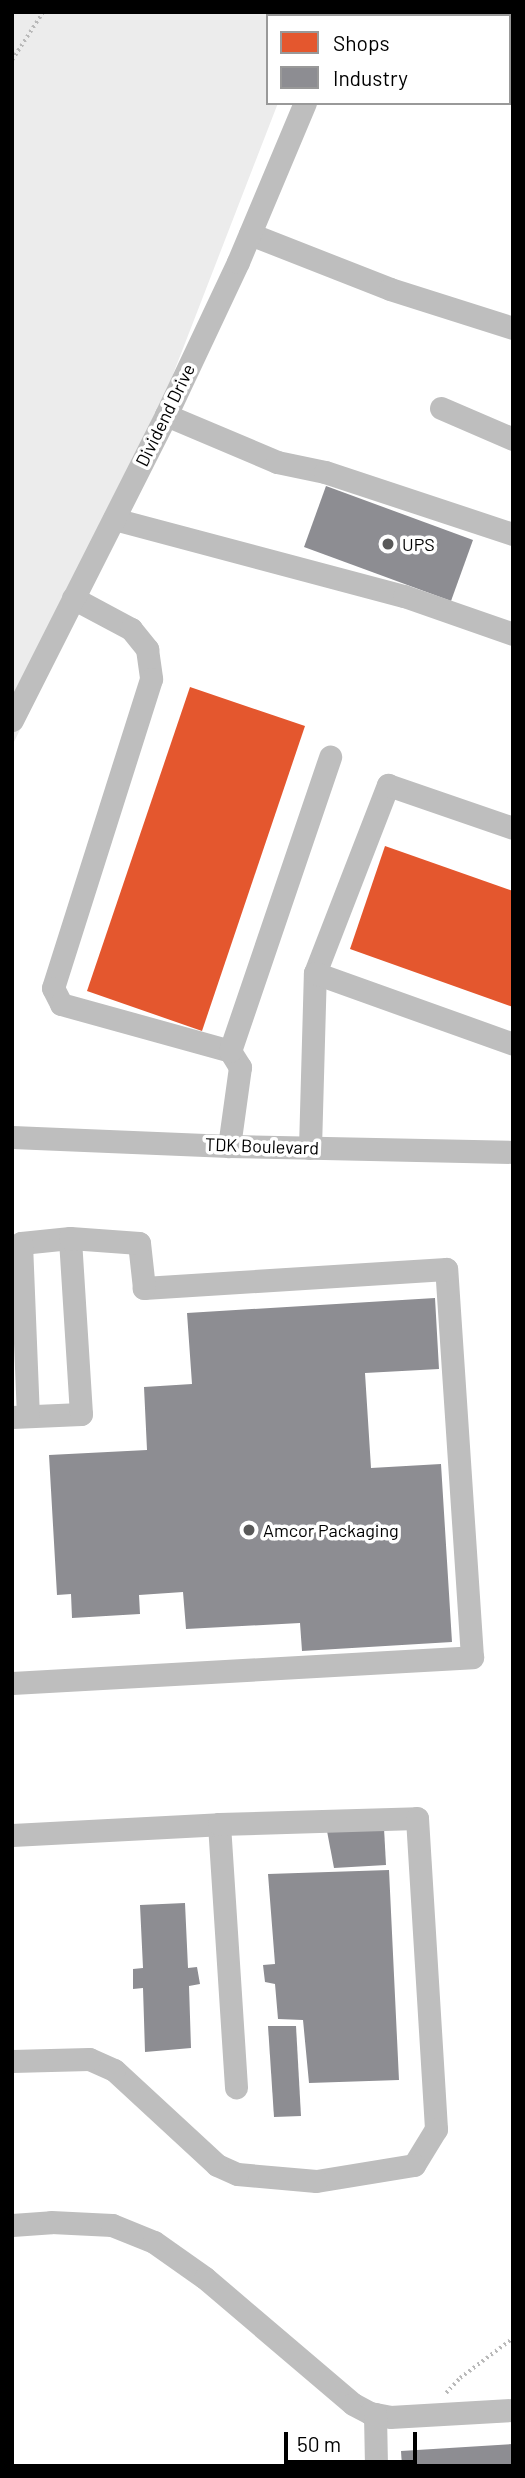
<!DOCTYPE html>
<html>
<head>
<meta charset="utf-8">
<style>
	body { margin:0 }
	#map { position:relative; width:525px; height:2478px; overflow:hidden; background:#fff; font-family:Barlow,sans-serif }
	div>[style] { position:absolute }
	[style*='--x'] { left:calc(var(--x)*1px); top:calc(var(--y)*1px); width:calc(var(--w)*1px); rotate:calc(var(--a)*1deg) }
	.green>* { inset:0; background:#ececec }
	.shops>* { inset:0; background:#e4572e }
	.industry>* { inset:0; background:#8d8d92 }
	.path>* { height:3.5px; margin-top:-1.75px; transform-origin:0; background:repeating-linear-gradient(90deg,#b9b9b9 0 2px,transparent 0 5.5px) }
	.minor>* { height:23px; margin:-11.5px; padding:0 11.5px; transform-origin:11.5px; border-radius:11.5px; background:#bebebe }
	.dots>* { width:19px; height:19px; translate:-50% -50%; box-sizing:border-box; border:4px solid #fff; border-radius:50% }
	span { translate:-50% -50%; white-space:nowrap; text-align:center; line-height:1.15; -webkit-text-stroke:7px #fff; paint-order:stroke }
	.street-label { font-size:18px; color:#000 }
	.poi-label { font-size:18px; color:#000 }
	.left { translate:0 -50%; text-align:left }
	.frame { position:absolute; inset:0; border:14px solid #000; pointer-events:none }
	.legend { position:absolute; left:266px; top:14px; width:245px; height:91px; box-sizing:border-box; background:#fff; border:2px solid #999; margin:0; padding:9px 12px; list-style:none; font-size:21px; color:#000 }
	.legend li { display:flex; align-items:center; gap:14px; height:35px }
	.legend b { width:35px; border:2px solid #999 }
	.scale { position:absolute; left:284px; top:2432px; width:133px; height:32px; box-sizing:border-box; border:4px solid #000; border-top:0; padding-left:9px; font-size:21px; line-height:24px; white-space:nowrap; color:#000; -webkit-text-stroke:5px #fff; paint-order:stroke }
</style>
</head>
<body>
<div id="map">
	<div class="green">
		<i style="clip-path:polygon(12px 12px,314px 12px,312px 16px,268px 16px,268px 103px,278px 103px,93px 581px,12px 746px)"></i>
	</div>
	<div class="shops">
		<i style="clip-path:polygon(190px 687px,305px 726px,202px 1031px,87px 991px)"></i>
		<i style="clip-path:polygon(385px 846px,513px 891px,513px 1007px,350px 949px)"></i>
	</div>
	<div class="industry">
		<i style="clip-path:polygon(326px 486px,473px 540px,451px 601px,304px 547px)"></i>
		<i style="clip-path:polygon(435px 1298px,439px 1369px,365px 1373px,371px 1468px,441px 1464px,452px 1642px,302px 1651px,300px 1623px,186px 1629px,183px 1592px,139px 1595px,140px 1614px,72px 1618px,71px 1594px,57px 1595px,49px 1455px,147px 1450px,144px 1387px,192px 1384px,187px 1313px)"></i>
		<i style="clip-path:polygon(384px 1828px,386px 1865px,334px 1868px,327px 1831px)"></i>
		<i style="clip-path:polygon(389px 1870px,399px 2080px,309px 2083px,303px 2020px,278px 2019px,275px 1984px,265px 1982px,263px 1965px,275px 1964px,268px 1874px)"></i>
		<i style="clip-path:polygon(185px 1903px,188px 1968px,197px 1967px,200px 1984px,189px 1986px,191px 2048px,145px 2052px,143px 1988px,133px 1989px,133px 1969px,143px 1968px,140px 1905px)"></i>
		<i style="clip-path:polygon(268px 2026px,296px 2026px,301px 2116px,274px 2117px)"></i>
		<i style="clip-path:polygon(513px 2444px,513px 2466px,402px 2466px,401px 2451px)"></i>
	</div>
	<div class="path">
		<i style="--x:12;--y:60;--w:57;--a:-57.1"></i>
		<i style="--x:446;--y:2393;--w:21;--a:-47"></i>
		<i style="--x:460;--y:2378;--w:66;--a:-37"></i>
	</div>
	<div class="minor">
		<i style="--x:338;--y:16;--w:4;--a:-76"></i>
		<i style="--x:250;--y:234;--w:150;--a:21.4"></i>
		<i style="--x:390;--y:289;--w:129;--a:17.6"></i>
		<i style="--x:441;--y:408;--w:78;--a:23.3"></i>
		<i style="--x:166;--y:415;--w:121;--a:22.9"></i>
		<i style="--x:277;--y:462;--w:49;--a:11.8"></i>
		<i style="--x:325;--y:472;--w:198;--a:18.3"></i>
		<i style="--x:114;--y:519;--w:300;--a:14.9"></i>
		<i style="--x:404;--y:596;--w:115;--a:19.2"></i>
		<i style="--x:73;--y:598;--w:66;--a:28.1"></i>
		<i style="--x:131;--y:629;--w:26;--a:51"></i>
		<i style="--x:147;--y:649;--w:30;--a:82"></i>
		<i style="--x:151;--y:679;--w:324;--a:107.6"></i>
		<i style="--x:53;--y:988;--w:18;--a:63"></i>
		<i style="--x:61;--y:1004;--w:175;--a:15.5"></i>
		<i style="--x:230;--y:1051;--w:19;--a:58"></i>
		<i style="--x:240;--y:1067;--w:80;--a:97.9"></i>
		<i style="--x:12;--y:720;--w:342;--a:-63.2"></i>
		<i style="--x:166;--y:415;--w:169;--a:-64.8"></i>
		<i style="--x:238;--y:262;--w:173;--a:-67.2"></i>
		<i style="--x:315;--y:973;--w:202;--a:-68.8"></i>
		<i style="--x:388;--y:785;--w:132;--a:19"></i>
		<i style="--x:230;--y:1051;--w:311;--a:-71.2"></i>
		<i style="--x:12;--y:1137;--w:217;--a:2.4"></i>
		<i style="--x:229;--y:1146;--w:284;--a:1.2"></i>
		<i style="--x:310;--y:1148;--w:175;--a:-88.4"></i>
		<i style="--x:315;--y:973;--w:210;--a:19.7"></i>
		<i style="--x:12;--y:1417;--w:69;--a:-2.5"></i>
		<i style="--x:81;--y:1414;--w:176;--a:-93.6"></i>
		<i style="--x:70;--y:1238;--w:49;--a:174.2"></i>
		<i style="--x:21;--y:1243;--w:173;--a:87.7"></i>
		<i style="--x:12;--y:1683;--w:461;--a:-3.2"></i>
		<i style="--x:472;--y:1657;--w:389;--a:-93.8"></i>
		<i style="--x:446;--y:1269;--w:303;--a:176.4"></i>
		<i style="--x:144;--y:1288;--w:45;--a:-96.3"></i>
		<i style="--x:139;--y:1243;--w:69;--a:-175.9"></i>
		<i style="--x:219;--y:1824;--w:264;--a:86.3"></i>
		<i style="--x:12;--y:1835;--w:207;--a:-3"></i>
		<i style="--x:219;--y:1824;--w:198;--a:-1.7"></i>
		<i style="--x:417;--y:1818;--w:312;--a:86.5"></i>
		<i style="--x:436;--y:2129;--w:42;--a:121.4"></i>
		<i style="--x:414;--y:2165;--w:99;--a:170.7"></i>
		<i style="--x:316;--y:2181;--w:79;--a:-174.9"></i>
		<i style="--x:237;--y:2174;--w:22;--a:-156"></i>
		<i style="--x:217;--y:2165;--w:140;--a:-137.3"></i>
		<i style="--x:114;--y:2070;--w:27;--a:-156"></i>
		<i style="--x:89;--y:2059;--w:77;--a:178.5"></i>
		<i style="--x:12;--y:2225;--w:39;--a:-4"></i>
		<i style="--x:51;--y:2222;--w:61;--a:2.8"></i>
		<i style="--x:112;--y:2225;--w:45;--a:22"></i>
		<i style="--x:154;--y:2242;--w:62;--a:35.2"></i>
		<i style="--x:205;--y:2278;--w:194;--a:40.4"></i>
		<i style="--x:353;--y:2404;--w:19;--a:28"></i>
		<i style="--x:370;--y:2413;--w:20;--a:11"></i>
		<i style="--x:390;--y:2417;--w:123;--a:-3.3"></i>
		<i style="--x:375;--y:2414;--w:52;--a:88.9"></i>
	</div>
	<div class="dots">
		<i style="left:388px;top:544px;background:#595959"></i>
		<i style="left:249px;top:1530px;background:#595959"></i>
	</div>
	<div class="street-label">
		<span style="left:165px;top:415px;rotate:-64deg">Dividend Drive</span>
		<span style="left:262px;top:1146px;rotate:2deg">TDK Boulevard</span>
	</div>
	<div class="poi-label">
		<span class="left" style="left:402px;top:544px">UPS</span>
		<span class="left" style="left:263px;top:1530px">Amcor Packaging</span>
	</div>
	<div class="frame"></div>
	<ul class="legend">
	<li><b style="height:19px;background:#e4572e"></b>Shops</li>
	<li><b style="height:19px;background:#8d8d92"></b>Industry</li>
	</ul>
	<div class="scale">50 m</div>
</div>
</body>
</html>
